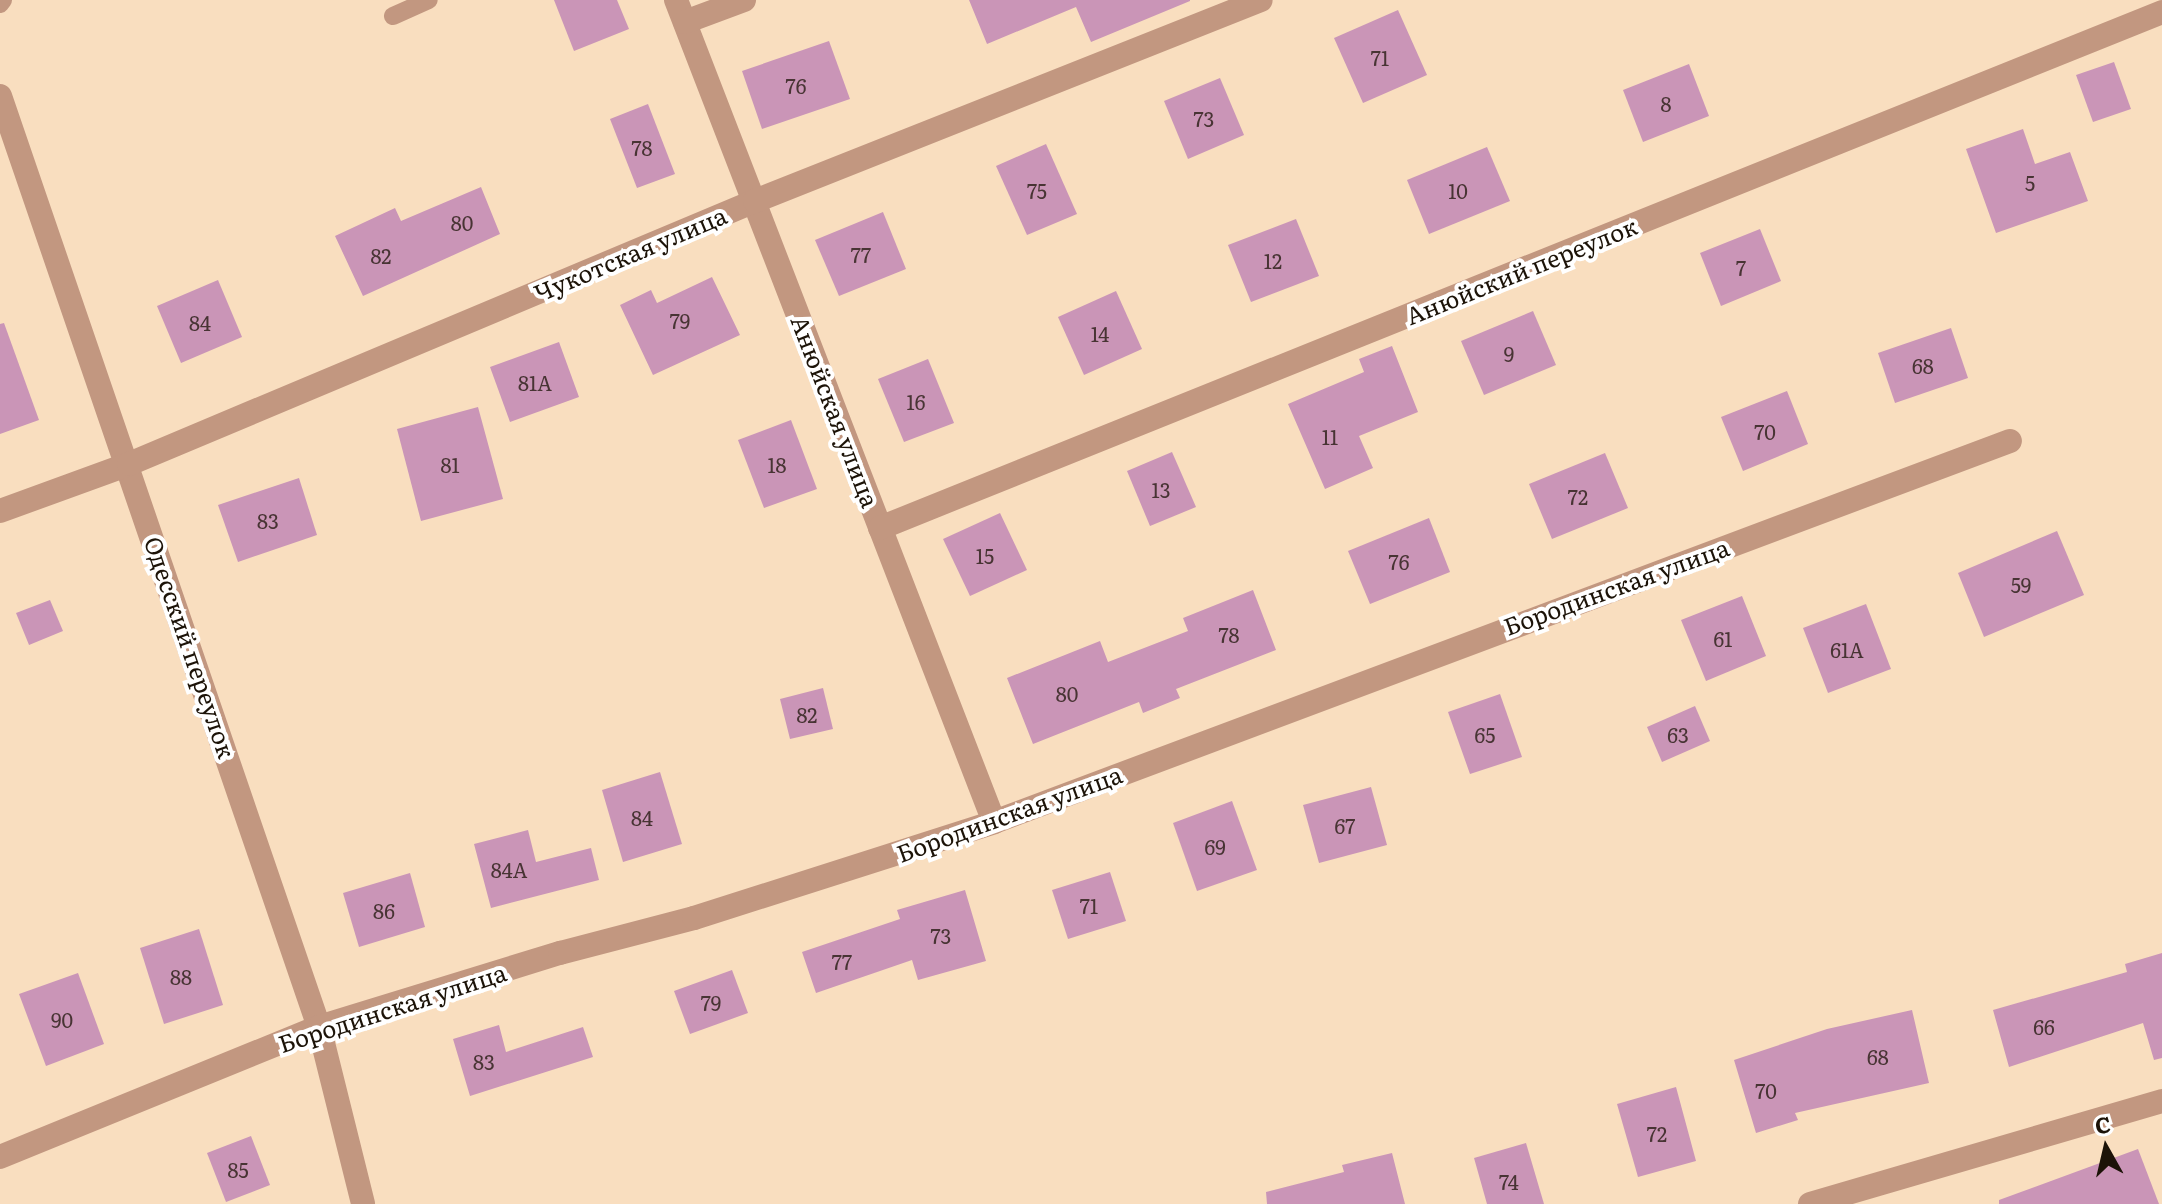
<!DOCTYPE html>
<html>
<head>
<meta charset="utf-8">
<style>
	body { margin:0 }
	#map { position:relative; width:2162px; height:1204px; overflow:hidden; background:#f9debf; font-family:Literata,serif }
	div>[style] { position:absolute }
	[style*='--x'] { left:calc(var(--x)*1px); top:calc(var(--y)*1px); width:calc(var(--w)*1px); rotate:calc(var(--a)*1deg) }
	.building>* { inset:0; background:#ca95b7 }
	.lane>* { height:18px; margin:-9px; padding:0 9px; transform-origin:9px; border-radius:9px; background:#c29780 }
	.street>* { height:24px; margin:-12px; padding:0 12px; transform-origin:12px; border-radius:12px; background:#c29780 }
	span { translate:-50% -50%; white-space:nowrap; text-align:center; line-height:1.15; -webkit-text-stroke:8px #fff; paint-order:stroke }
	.number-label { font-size:20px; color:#483434 }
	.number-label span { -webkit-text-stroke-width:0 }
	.street-label { font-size:24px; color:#1c1308 }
	.north { position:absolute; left:2066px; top:1108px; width:80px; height:80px; -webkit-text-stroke:6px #fff; paint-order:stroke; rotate:352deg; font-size:22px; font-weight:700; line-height:32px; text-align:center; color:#1c1308 }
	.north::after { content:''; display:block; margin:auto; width:28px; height:36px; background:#1c1308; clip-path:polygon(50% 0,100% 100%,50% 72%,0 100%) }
</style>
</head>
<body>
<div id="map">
	<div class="building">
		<i style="clip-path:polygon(554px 0,617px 0,629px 29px,574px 51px)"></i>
		<i style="clip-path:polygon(969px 0,1190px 0,1190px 1px,1091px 42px,1076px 7px,987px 44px)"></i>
		<i style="clip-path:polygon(1398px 10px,1427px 75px,1363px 103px,1334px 38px)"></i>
		<i style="clip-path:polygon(829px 41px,850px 99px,762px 129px,742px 71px)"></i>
		<i style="clip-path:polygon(2114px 62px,2131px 109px,2093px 122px,2076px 75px)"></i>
		<i style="clip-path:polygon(1689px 64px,1709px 116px,1643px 142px,1623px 90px)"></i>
		<i style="clip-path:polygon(1220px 78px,1244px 135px,1188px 159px,1164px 101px)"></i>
		<i style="clip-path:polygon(648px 104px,675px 174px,637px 188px,610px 119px)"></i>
		<i style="clip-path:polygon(2023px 129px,2035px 164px,2070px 152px,2088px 201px,1996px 233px,1966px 149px)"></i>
		<i style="clip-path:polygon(1046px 144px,1077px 214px,1027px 235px,996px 166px)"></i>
		<i style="clip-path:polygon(1487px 147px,1510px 201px,1429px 234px,1407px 180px)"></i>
		<i style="clip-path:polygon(481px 187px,500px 234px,363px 296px,335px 236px,395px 208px,401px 221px)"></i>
		<i style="clip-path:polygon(883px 212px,906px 269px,839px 296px,815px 240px)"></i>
		<i style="clip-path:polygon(1296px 219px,1319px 276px,1251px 302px,1228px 245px)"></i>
		<i style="clip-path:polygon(1760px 229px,1781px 281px,1721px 306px,1700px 253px)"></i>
		<i style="clip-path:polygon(712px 277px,740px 335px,653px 375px,620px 305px,651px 290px,657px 303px)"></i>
		<i style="clip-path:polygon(218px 280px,242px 337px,181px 363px,157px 306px)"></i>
		<i style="clip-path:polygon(1116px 291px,1142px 349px,1084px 375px,1058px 317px)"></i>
		<i style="clip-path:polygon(1533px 311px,1556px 365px,1484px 395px,1461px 341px)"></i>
		<i style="clip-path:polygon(4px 323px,39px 420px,0 434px,0 324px)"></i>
		<i style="clip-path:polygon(1951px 328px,1968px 378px,1895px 403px,1878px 353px)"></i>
		<i style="clip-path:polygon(559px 342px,579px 397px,510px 422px,490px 367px)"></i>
		<i style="clip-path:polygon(1392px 346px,1418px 412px,1359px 436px,1373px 468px,1325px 489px,1288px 404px,1364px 372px,1359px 359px)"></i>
		<i style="clip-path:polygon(928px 359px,954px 423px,904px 442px,878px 379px)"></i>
		<i style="clip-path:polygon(1787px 391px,1808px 444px,1743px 471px,1721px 417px)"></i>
		<i style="clip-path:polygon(478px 407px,503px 499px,421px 521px,397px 429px)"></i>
		<i style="clip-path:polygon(791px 420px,817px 489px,764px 508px,738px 440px)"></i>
		<i style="clip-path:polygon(1172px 452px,1196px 507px,1150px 526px,1127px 471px)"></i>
		<i style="clip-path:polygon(1605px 453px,1628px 508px,1552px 539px,1529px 484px)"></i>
		<i style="clip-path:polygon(299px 478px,317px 535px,238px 562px,218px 505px)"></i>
		<i style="clip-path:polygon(1000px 513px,1027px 570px,970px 596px,943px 539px)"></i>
		<i style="clip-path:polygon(1429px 518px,1450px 572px,1370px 604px,1348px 551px)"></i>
		<i style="clip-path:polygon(2057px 531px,2084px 595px,1984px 637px,1958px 573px)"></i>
		<i style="clip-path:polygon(1253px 590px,1276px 650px,1176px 689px,1180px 698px,1143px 713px,1139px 702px,1033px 744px,1007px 678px,1100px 641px,1108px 662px,1188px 631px,1183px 618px)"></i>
		<i style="clip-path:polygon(1742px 596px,1766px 656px,1706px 681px,1681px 620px)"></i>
		<i style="clip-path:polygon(50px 600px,63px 631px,29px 645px,16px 613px)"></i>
		<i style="clip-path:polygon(1866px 604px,1891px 669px,1828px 693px,1803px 628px)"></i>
		<i style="clip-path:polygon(823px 688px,833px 729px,790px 739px,780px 699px)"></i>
		<i style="clip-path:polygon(1500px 694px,1522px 757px,1470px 774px,1448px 712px)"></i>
		<i style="clip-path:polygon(1695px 706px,1710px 741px,1662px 762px,1647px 727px)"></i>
		<i style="clip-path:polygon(660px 772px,682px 844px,623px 862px,602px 790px)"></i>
		<i style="clip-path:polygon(1371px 787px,1387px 845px,1319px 863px,1303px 805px)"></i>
		<i style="clip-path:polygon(1232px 801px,1257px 870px,1197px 891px,1173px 823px)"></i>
		<i style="clip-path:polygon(528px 830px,536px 862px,591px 848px,599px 880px,491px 908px,474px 844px)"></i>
		<i style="clip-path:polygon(1110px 872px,1126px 921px,1068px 939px,1052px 890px)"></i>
		<i style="clip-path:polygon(410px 873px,425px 927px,359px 947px,343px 893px)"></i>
		<i style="clip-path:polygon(965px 890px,986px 961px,918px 980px,912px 960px,816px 993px,802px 952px,900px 919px,897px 910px)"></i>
		<i style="clip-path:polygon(199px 929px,223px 1005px,164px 1024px,140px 948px)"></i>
		<i style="clip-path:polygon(2162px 953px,2162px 1058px,2154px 1060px,2143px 1023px,2009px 1067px,1993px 1010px,2127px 972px,2125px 964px)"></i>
		<i style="clip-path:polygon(732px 970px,748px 1013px,690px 1034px,674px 991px)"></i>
		<i style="clip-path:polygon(78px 973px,104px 1044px,46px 1066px,19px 994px)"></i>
		<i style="clip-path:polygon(1912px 1010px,1929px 1083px,1795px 1113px,1798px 1120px,1756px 1133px,1734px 1060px,1827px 1029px)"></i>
		<i style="clip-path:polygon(499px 1025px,506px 1052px,583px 1027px,593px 1057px,470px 1096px,453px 1039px)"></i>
		<i style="clip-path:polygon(1676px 1087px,1696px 1161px,1638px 1177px,1617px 1104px)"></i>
		<i style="clip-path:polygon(251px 1136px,270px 1185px,226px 1202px,207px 1153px)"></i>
		<i style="clip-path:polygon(1526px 1143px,1544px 1204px,1487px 1204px,1474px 1158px)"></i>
		<i style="clip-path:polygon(2138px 1149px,2159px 1204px,1999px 1204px,1999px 1200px)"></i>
		<i style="clip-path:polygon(1392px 1153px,1405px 1204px,1267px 1204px,1266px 1192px,1344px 1172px,1342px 1165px)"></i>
	</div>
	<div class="lane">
		<i style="--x:0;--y:4;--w:5;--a:-53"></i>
		<i style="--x:393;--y:16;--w:39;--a:-24"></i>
	</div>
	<div class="street">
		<i style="--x:676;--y:0;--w:881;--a:68.85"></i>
		<i style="--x:685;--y:22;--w:63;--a:-20.4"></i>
		<i style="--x:0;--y:96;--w:984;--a:71.09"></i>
		<i style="--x:319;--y:1027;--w:182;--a:76"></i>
		<i style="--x:0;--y:511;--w:137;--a:-20"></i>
		<i style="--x:129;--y:464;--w:679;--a:-22.79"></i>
		<i style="--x:755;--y:201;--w:544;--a:-21.66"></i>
		<i style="--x:880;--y:528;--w:1382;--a:-21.92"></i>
		<i style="--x:0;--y:1157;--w:344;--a:-22.2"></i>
		<i style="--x:319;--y:1027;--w:252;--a:-17.1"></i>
		<i style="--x:560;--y:953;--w:138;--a:-14.6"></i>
		<i style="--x:694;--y:918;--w:315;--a:-17.7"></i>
		<i style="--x:994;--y:822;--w:1085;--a:-20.56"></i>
		<i style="--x:1810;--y:1204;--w:367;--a:-16.3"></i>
	</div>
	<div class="number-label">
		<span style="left:1380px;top:57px">71</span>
		<span style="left:796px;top:85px">76</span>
		<span style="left:1666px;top:103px">8</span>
		<span style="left:1204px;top:118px">73</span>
		<span style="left:642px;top:147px">78</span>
		<span style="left:2030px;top:182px">5</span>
		<span style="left:1037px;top:190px">75</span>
		<span style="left:1458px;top:190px">10</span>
		<span style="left:462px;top:222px">80</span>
		<span style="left:861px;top:254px">77</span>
		<span style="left:381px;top:255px">82</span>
		<span style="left:1273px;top:260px">12</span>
		<span style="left:1741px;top:267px">7</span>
		<span style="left:680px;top:320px">79</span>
		<span style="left:200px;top:322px">84</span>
		<span style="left:1100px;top:333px">14</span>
		<span style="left:1509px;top:353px">9</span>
		<span style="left:1923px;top:365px">68</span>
		<span style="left:535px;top:382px">81А</span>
		<span style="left:916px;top:401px">16</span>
		<span style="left:1765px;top:431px">70</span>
		<span style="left:1330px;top:436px">11</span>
		<span style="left:450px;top:464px">81</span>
		<span style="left:777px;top:464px">18</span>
		<span style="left:1161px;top:489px">13</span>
		<span style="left:1578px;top:496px">72</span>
		<span style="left:268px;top:520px">83</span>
		<span style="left:985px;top:555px">15</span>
		<span style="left:1399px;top:561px">76</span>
		<span style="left:2021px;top:584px">59</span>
		<span style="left:1229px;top:634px">78</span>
		<span style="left:1723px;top:638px">61</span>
		<span style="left:1847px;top:649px">61А</span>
		<span style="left:1067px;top:693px">80</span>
		<span style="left:807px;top:714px">82</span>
		<span style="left:1485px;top:734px">65</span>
		<span style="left:1678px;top:734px">63</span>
		<span style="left:642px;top:817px">84</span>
		<span style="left:1345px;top:825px">67</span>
		<span style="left:1215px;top:846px">69</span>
		<span style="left:509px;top:869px">84А</span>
		<span style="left:1089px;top:905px">71</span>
		<span style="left:384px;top:910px">86</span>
		<span style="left:941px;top:935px">73</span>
		<span style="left:842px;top:961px">77</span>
		<span style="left:181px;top:976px">88</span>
		<span style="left:711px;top:1002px">79</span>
		<span style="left:62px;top:1019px">90</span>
		<span style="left:2044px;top:1026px">66</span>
		<span style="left:1878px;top:1056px">68</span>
		<span style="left:484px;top:1061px">83</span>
		<span style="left:1766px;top:1090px">70</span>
		<span style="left:1657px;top:1133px">72</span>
		<span style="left:238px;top:1169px">85</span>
		<span style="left:1509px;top:1181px">74</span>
	</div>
	<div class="street-label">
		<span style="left:630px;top:253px;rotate:-23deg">Чукотская улица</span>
		<span style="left:1521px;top:270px;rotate:-22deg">Анюйский переулок</span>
		<span style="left:836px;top:411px;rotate:69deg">Анюйская улица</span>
		<span style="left:1616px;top:586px;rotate:-20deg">Бородинская улица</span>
		<span style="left:191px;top:647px;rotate:71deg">Одесский переулок</span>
		<span style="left:1009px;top:813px;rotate:-20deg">Бородинская улица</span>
		<span style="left:392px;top:1007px;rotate:-18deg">Бородинская улица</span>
	</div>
	<div class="north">С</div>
</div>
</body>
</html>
